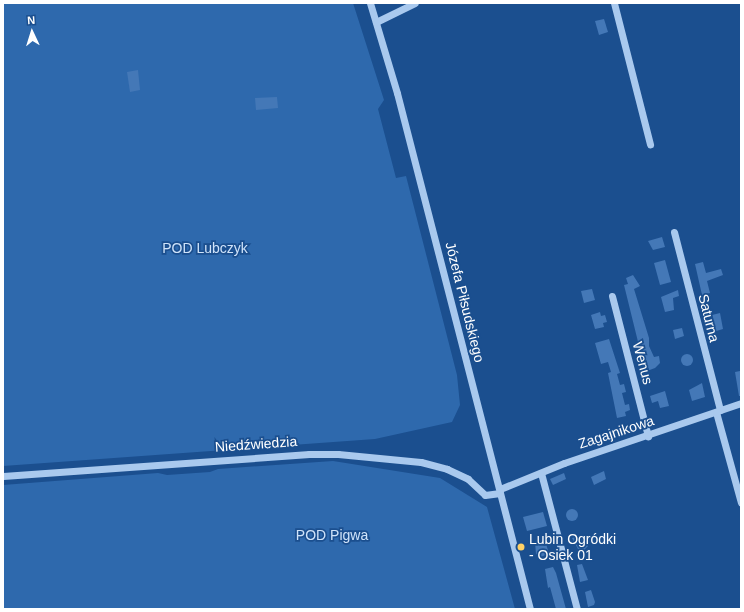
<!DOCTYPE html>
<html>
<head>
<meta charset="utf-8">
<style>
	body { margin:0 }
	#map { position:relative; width:744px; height:612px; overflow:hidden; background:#1b4f8f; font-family:Arial,sans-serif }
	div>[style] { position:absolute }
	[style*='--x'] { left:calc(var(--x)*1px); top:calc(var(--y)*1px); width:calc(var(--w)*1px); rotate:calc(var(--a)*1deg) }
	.green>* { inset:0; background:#2e69ad }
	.building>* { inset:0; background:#4478b7 }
	.round { border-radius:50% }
	.minor>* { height:7px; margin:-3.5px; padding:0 3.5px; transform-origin:3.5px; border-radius:3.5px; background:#a9c9ee }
	.dots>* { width:11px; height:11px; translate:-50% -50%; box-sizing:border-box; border:2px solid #1b4f8f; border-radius:50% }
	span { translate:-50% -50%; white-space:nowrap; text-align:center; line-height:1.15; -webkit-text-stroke:3.5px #1b4f8f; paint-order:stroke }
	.park-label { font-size:14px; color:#cfe3fa }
	.street-label { font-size:14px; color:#fff }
	.poi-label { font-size:14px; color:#fff }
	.left { translate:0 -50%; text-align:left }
	.frame { position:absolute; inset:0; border:4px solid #fff; pointer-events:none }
	.north { position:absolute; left:12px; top:12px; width:40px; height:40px; -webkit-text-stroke:3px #1b4f8f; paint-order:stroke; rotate:356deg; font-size:11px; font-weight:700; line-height:16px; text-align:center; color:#fff }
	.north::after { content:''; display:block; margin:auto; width:14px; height:18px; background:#fff; clip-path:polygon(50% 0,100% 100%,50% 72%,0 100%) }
</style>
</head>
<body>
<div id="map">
	<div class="green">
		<i style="clip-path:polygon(3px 3px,353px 3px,384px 100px,378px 109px,396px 178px,406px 176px,457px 375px,460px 405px,452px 422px,375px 439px,3px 466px)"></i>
		<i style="clip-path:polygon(333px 461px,440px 478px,487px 507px,515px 609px,3px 609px,3px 485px,158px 473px,167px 475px,210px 472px,218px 469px)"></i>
	</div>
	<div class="building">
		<i style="clip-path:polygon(604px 19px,608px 32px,599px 35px,595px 21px)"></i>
		<i style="clip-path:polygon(138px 70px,140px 90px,130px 92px,127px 72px)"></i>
		<i style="clip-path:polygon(277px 97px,278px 108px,256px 110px,255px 98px)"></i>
		<i style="clip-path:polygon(662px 237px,665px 247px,653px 250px,648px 241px)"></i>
		<i style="clip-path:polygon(665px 260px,671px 282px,660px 285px,654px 263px)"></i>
		<i style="clip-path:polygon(703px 262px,706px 273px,721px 269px,723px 275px,707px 281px,710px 293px,702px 295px,695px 264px)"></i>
		<i style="clip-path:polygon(633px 275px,640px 286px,634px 289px,649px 338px,649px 346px,654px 357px,659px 356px,660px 363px,655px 368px,647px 371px,644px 353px,641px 354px,624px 285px,628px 284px,626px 278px)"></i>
		<i style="clip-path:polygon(592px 289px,595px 300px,584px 303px,581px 291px)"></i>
		<i style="clip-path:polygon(678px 290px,679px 296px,673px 298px,674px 310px,665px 312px,661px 297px)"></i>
		<i style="clip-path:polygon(600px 312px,601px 316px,605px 315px,607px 322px,603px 323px,604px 327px,595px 329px,591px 315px)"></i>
		<i style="clip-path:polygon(720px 313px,723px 329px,713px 332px,708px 316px)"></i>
		<i style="clip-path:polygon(682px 328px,684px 336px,675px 339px,673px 330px)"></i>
		<i style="clip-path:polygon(609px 339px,620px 373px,617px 374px,620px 385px,624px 384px,626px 392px,622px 393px,625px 405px,629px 404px,630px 410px,625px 412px,626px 416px,617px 418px,608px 373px,611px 372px,608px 362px,601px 364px,595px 343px)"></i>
		<i class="round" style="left:681px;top:354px;width:12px;height:12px"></i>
		<i style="clip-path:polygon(740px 371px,741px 396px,739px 396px,735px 372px)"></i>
		<i style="clip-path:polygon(702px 383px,705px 397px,692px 401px,689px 390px)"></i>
		<i style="clip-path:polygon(665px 391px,669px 406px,660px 408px,658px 401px,652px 403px,650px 396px)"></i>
		<i style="clip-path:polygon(604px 471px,606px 479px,594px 485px,591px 477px)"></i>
		<i style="clip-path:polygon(564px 473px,566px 479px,553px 485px,550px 479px)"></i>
		<i class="round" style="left:566px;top:509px;width:12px;height:12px"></i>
		<i style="clip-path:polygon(543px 512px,547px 526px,527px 531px,523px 517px)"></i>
		<i style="clip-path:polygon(585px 535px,588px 546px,583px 551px,578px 549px,572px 538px)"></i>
		<i style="clip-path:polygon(545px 540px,549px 554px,540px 557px,536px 554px,535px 542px)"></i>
		<i style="clip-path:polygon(582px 564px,588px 580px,580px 582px,577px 565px)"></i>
		<i style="clip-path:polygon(553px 567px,556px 573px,566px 609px,556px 609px,550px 587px,548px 588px,545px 569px)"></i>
		<i style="clip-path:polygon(591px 590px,595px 602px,594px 605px,588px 607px,585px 592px)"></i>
	</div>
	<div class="minor">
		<i style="--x:370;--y:3;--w:94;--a:73.3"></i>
		<i style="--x:397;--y:93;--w:533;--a:75.55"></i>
		<i style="--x:614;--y:3;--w:146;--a:75.7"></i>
		<i style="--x:376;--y:22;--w:43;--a:-26"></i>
		<i style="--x:674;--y:232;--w:184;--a:75.5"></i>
		<i style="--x:612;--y:296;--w:145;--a:75.6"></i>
		<i style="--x:716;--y:412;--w:94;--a:74.6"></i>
		<i style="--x:541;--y:473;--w:141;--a:75.2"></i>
		<i style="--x:3;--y:476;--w:307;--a:-4.1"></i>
		<i style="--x:309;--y:454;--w:29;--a:0"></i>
		<i style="--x:338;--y:454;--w:83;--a:5.5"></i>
		<i style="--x:421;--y:462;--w:27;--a:15"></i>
		<i style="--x:447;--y:469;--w:23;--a:25"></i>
		<i style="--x:468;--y:479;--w:23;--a:43"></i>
		<i style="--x:485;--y:495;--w:15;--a:-8"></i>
		<i style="--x:500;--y:489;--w:69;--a:-22.1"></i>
		<i style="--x:564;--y:463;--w:187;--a:-18.7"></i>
	</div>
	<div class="dots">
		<i style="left:521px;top:547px;background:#ffd166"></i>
	</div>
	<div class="park-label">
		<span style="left:205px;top:248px">POD Lubczyk</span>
		<span style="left:332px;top:535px">POD Pigwa</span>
	</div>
	<div class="street-label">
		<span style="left:465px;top:302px;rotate:76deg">Józefa Piłsudskiego</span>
		<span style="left:709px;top:318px;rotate:76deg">Saturna</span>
		<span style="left:643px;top:363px;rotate:75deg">Wenus</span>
		<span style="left:616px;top:432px;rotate:-18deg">Zagajnikowa</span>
		<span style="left:256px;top:444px;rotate:-4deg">Niedźwiedzia</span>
	</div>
	<div class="poi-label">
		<span class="left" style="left:529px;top:547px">Lubin Ogródki<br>- Osiek 01</span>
	</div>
	<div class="frame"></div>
	<div class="north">N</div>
</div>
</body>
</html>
